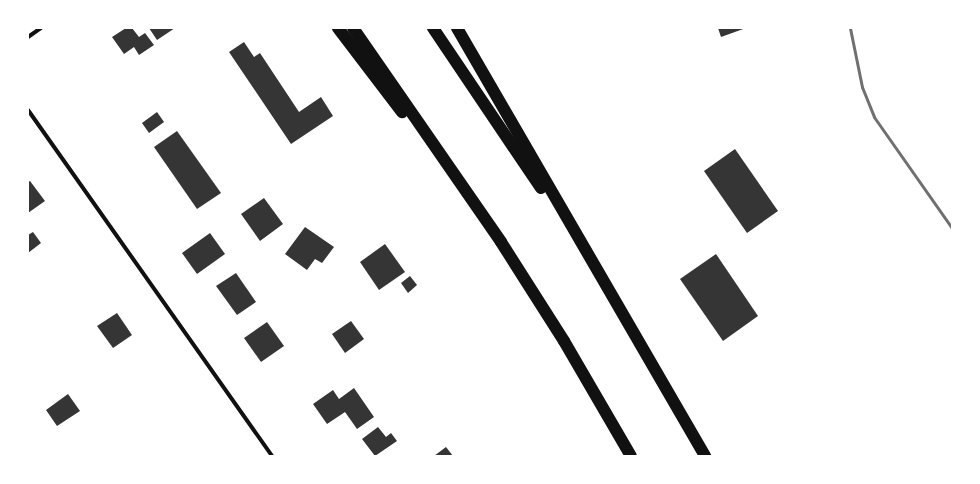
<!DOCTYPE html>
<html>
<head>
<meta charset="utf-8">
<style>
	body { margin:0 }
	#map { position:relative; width:980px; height:484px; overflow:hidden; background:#fff; font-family:"Golos Text",sans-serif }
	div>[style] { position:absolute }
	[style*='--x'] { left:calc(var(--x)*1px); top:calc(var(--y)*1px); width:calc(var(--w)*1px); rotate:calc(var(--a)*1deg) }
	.building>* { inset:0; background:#353535 }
	.minor>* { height:4px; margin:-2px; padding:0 2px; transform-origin:2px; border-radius:2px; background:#111 }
	.motorway>* { height:12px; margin:-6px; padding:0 6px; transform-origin:6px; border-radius:6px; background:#111 }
	.rail>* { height:3px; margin:-1.5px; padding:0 1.5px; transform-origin:1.5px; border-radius:1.5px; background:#707070 }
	span { translate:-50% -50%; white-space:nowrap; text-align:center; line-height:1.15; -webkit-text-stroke:4px #fff; paint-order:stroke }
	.frame { position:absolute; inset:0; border:29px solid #fff; pointer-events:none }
</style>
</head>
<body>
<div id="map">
	<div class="building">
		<i style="clip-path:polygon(126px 28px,132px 28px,139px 37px,145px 33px,154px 45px,139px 55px,134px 47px,124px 54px,112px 37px)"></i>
		<i style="clip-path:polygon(149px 28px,175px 28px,157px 40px)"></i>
		<i style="clip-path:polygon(718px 28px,746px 28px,721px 37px)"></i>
		<i style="clip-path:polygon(244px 42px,254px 57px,260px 53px,299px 112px,321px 97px,333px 116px,291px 144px,229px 52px)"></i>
		<i style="clip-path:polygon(157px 112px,164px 122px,149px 133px,142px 123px)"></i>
		<i style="clip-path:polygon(177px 131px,221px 193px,197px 209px,154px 147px)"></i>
		<i style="clip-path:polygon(735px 149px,778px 211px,747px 233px,704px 171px)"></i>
		<i style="clip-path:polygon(30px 181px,45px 201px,28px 213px,28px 182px)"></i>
		<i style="clip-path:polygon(264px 198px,283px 224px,260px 241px,241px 214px)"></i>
		<i style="clip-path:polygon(305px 227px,334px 247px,322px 263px,315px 259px,307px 270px,285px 254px)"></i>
		<i style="clip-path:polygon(33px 232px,41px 243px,28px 253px,28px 235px)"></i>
		<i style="clip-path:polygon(210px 233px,225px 254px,197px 274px,182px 253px)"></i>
		<i style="clip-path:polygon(385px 244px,405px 272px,379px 290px,360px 262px)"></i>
		<i style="clip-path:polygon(716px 254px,758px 316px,723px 341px,680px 279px)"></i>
		<i style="clip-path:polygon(236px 273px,256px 302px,237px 315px,216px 286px)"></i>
		<i style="clip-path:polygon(410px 276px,417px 285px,408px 293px,401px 283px)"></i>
		<i style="clip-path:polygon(117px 313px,132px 335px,113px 348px,97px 326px)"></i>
		<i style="clip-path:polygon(351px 321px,364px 339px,345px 353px,332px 334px)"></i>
		<i style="clip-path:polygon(267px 322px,284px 346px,261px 362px,244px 338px)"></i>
		<i style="clip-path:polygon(354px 388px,374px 417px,357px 429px,345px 412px,327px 424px,313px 404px,333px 390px,339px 399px)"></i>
		<i style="clip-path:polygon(68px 394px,80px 411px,57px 426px,46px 410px)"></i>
		<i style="clip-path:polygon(378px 427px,386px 437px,391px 433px,397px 441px,375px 456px,362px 439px)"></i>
		<i style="clip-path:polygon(446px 447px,453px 456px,434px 456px)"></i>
	</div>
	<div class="minor">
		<i style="--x:28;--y:37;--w:16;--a:-35"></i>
		<i style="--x:28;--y:110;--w:423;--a:54.8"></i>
	</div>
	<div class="motorway">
		<i style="--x:338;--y:28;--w:106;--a:52.7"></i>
		<i style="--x:353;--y:28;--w:260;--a:55.3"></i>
		<i style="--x:501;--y:242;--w:117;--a:57.5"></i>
		<i style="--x:564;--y:341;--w:133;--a:59.8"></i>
		<i style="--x:433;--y:28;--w:193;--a:56"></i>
		<i style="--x:457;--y:28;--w:495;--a:59.9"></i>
	</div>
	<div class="rail">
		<i style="--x:850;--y:28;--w:60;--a:78.5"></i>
		<i style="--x:862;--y:87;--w:32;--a:68"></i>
		<i style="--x:874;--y:117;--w:136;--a:54.9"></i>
	</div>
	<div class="frame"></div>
</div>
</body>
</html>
